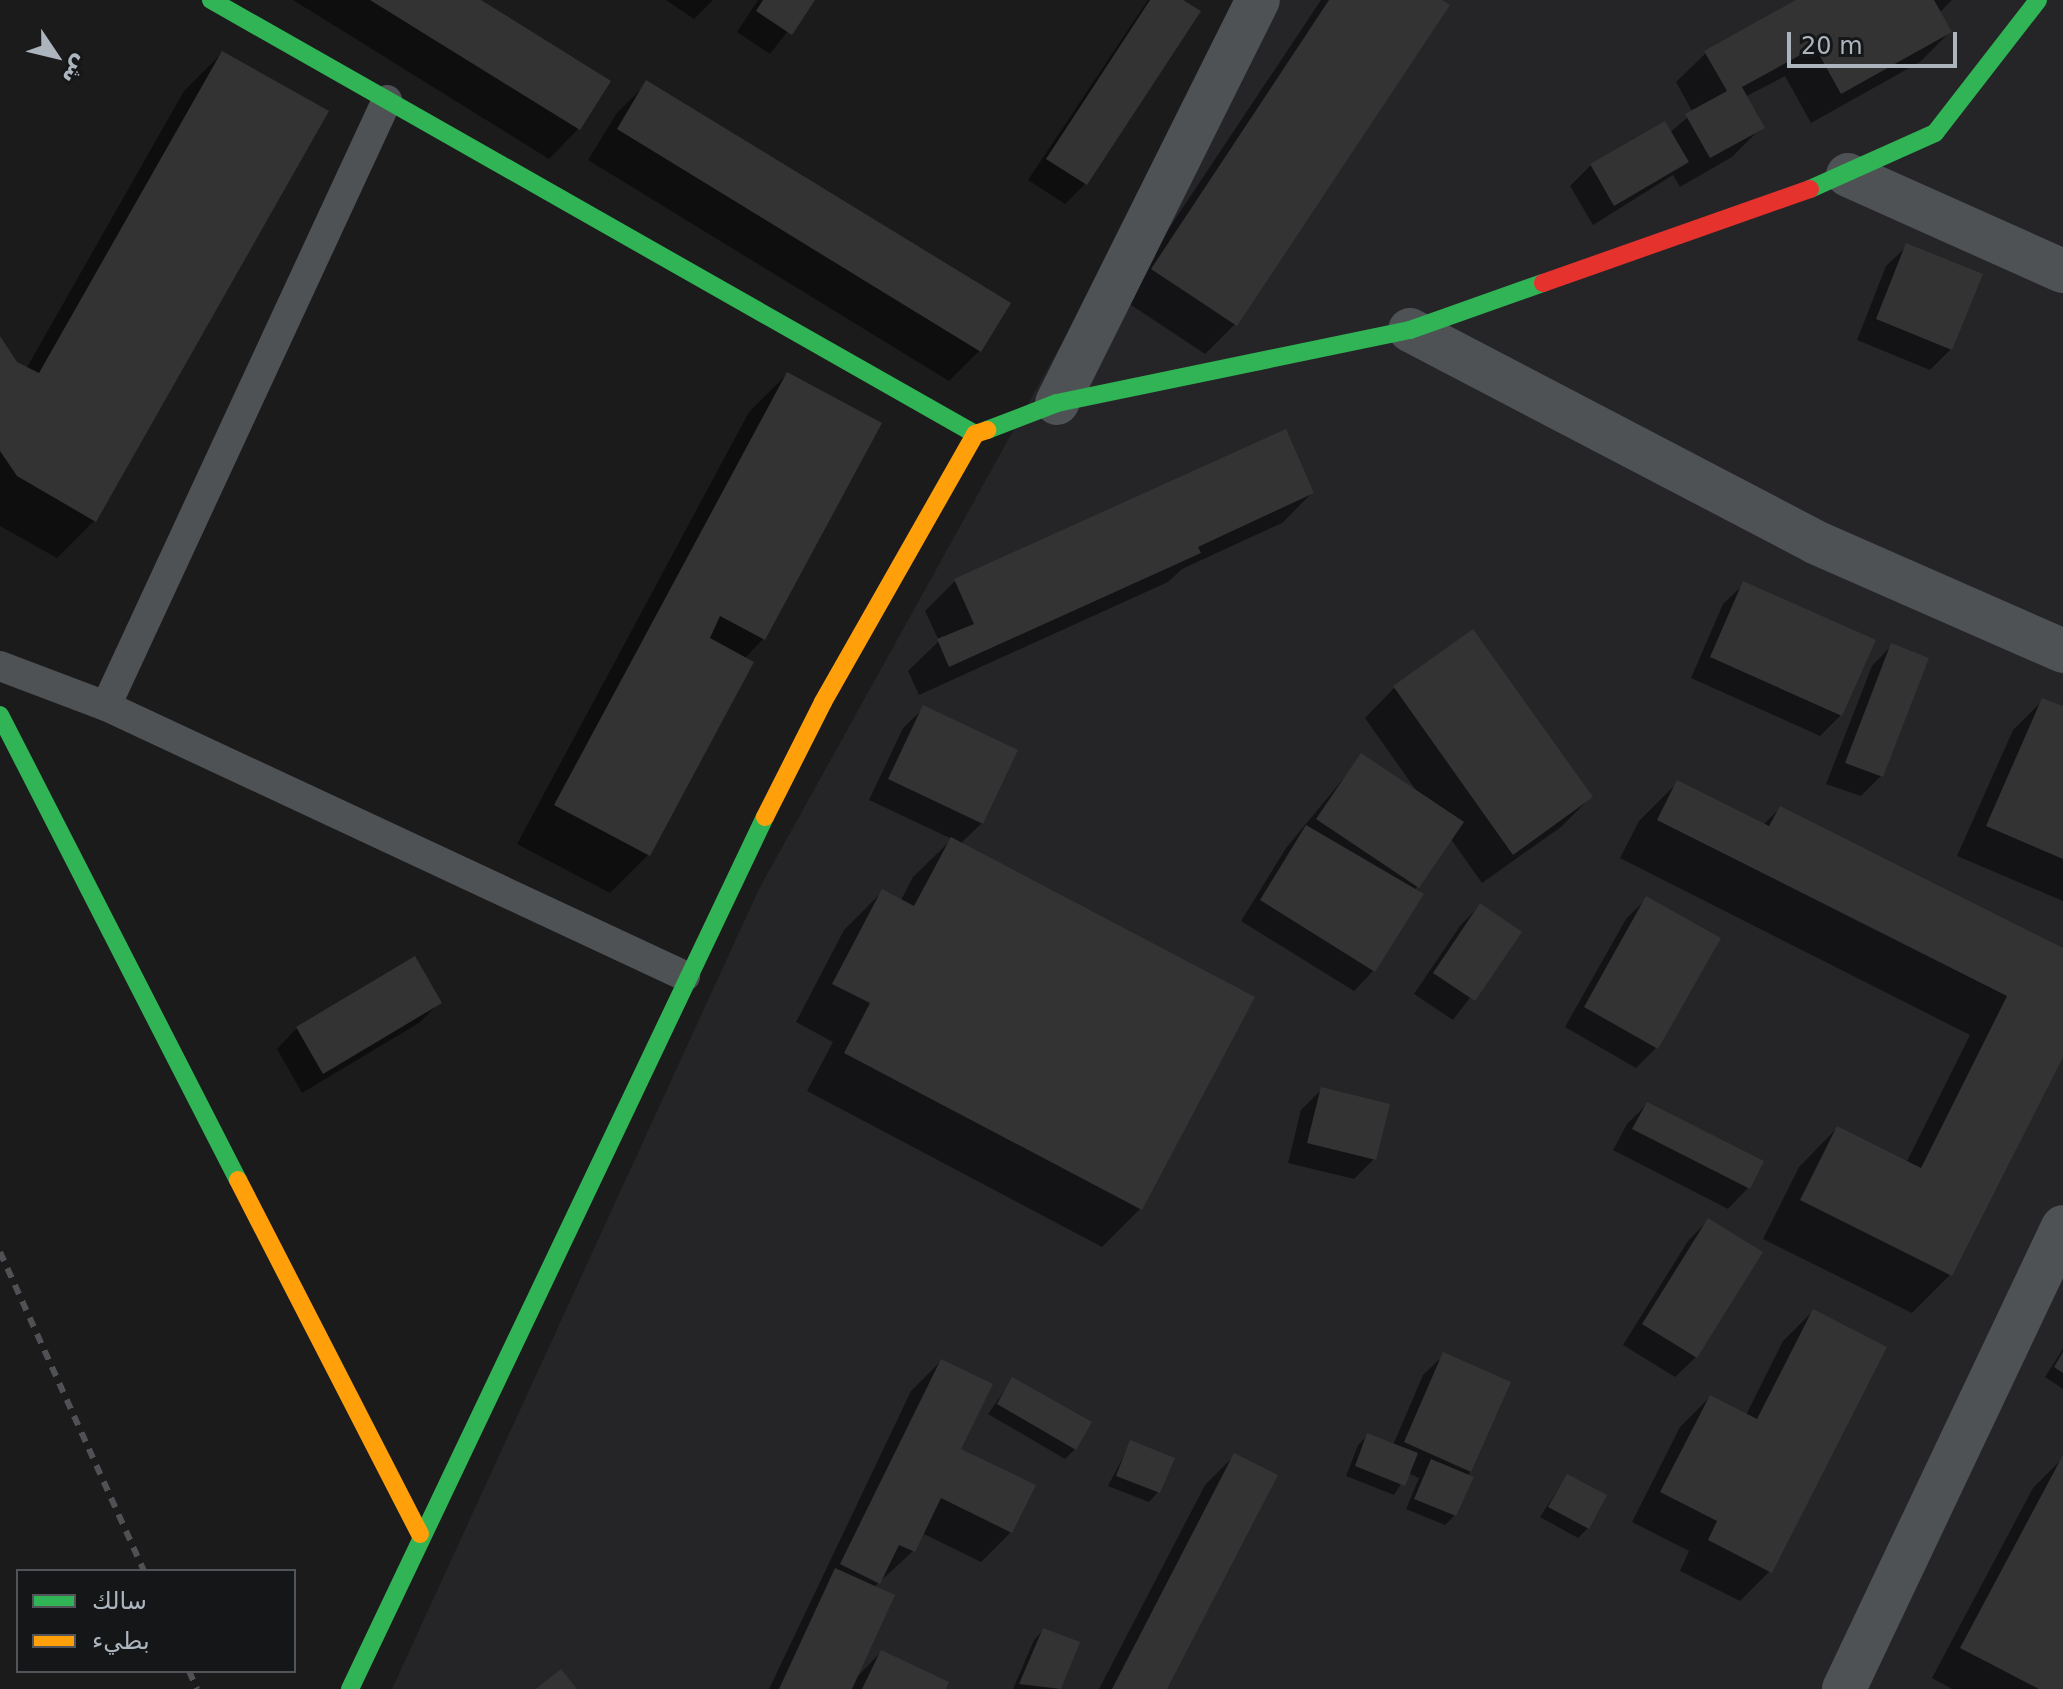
<!DOCTYPE html>
<html>
<head>
<meta charset="utf-8">
<style>
	body { margin:0 }
	#map { position:relative; width:2063px; height:1689px; overflow:hidden; background:#1b1b1c; font-family:"DejaVu Sans",Vazirmatn,sans-serif }
	div>[style] { position:absolute }
	[style*='--x'] { left:calc(var(--x)*1px); top:calc(var(--y)*1px); width:calc(var(--w)*1px); rotate:calc(var(--a)*1deg) }
	.built>* { inset:0; background:#252528 }
	.shadow>* { inset:0; background:#0007 }
	.building>* { inset:0; background:#333334 }
	.lane>* { height:30px; margin:-15px; padding:0 15px; transform-origin:15px; border-radius:15px; background:#4f5255 }
	.street>* { height:44px; margin:-22px; padding:0 22px; transform-origin:22px; border-radius:22px; background:#4f5255 }
	.fast>* { height:18px; margin:-9px; padding:0 9px; transform-origin:9px; border-radius:9px; background:#30b455 }
	.slow>* { height:18px; margin:-9px; padding:0 9px; transform-origin:9px; border-radius:9px; background:#ff9f0a }
	.jam>* { height:18px; margin:-9px; padding:0 9px; transform-origin:9px; border-radius:9px; background:#e5322d }
	.rail>* { height:6px; margin-top:-3px; transform-origin:0; background:repeating-linear-gradient(90deg,#505154 0 10px,transparent 0 18px) }
	span { translate:-50% -50%; white-space:nowrap; text-align:center; line-height:1.15; -webkit-text-stroke:7px #151618; paint-order:stroke }
	.legend { position:absolute; left:16px; top:1569px; width:280px; height:104px; box-sizing:border-box; background:#151618; border:2px solid #51555a; margin:0; padding:10px 14px; list-style:none; font-size:24px; color:#acb4bd }
	.legend li { display:flex; align-items:center; gap:16px; height:40px }
	.legend b { width:40px; border:2px solid #51555a }
	.north { position:absolute; left:16px; top:16px; width:80px; height:80px; -webkit-text-stroke:6px #151618; paint-order:stroke; rotate:125deg; font-size:22px; font-weight:700; line-height:32px; text-align:center; color:#acb4bd }
	.north::after { content:''; display:block; margin:auto; width:28px; height:36px; background:#acb4bd; clip-path:polygon(50% 0,100% 100%,50% 72%,0 100%) }
	.scale { position:absolute; left:1787px; top:32px; width:170px; height:36px; box-sizing:border-box; border:4px solid #acb4bd; border-top:0; padding-left:10px; font-size:24px; line-height:28px; white-space:nowrap; color:#acb4bd; -webkit-text-stroke:6px #151618; paint-order:stroke }
</style>
</head>
<body>
<div id="map">
	<div class="built">
		<i style="clip-path:polygon(1252px 0,2063px 0,2063px 1689px,392px 1689px,759px 889px)"></i>
	</div>
	<div class="shadow">
		<i style="clip-path:polygon(293px 0,477px 0,608px 82px,578px 129px,549px 159px)"></i>
		<i style="clip-path:polygon(666px 0,713px 0,694px 19px)"></i>
		<i style="clip-path:polygon(758px 0,812px 0,770px 54px,737px 32px)"></i>
		<i style="clip-path:polygon(1148px 0,1179px 0,1198px 12px,1085px 184px,1065px 204px,1028px 180px)"></i>
		<i style="clip-path:polygon(1321px 0,1439px 0,1235px 324px,1205px 354px,1122px 299px)"></i>
		<i style="clip-path:polygon(1800px 0,1952px 0,1939px 13px,1950px 32px,1920px 62px,1811px 123px,1785px 76px,1745px 97px,1762px 127px,1732px 157px,1680px 187px,1673px 175px,1593px 225px,1570px 186px,1591px 165px,1664px 124px,1669px 133px,1693px 113px,1676px 82px,1706px 53px)"></i>
		<i style="clip-path:polygon(222px 53px,95px 520px,57px 558px,0 526px,0 340px,16px 363px,26px 369px,184px 91px)"></i>
		<i style="clip-path:polygon(647px 83px,979px 351px,949px 381px,588px 160px,617px 113px)"></i>
		<i style="clip-path:polygon(1907px 246px,1951px 349px,1930px 370px,1857px 340px,1886px 266px)"></i>
		<i style="clip-path:polygon(787px 374px,763px 639px,744px 659px,648px 855px,610px 893px,517px 844px,749px 412px)"></i>
		<i style="clip-path:polygon(1312px 493px,1282px 523px,1182px 569px,1168px 582px,919px 695px,908px 671px,939px 641px,925px 611px,955px 581px)"></i>
		<i style="clip-path:polygon(1744px 584px,1841px 715px,1820px 736px,1691px 678px,1723px 604px)"></i>
		<i style="clip-path:polygon(1892px 645px,1881px 776px,1861px 796px,1826px 784px,1872px 666px)"></i>
		<i style="clip-path:polygon(1394px 688px,1591px 797px,1561px 827px,1482px 883px,1450px 838px,1414px 891px,1374px 970px,1354px 991px,1241px 921px,1286px 848px,1362px 756px,1418px 793px,1365px 718px)"></i>
		<i style="clip-path:polygon(2043px 700px,2063px 709px,2063px 901px,1957px 856px,2013px 730px)"></i>
		<i style="clip-path:polygon(924px 708px,982px 823px,960px 844px,1252px 998px,1140px 1209px,1102px 1247px,807px 1091px,833px 1042px,796px 1022px,844px 930px,882px 892px,900px 902px,913px 877px,952px 839px,869px 800px,903px 728px)"></i>
		<i style="clip-path:polygon(1677px 783px,1763px 825px,1780px 808px,2063px 951px,2063px 1053px,1950px 1275px,1912px 1313px,1763px 1239px,1799px 1167px,1837px 1128px,1906px 1163px,1970px 1035px,1620px 858px,1639px 821px)"></i>
		<i style="clip-path:polygon(1647px 898px,1657px 1047px,1636px 1068px,1565px 1027px,1626px 919px)"></i>
		<i style="clip-path:polygon(1480px 905px,1519px 933px,1453px 1020px,1414px 994px,1460px 926px)"></i>
		<i style="clip-path:polygon(440px 1002px,419px 1023px,302px 1093px,277px 1049px,297px 1028px)"></i>
		<i style="clip-path:polygon(1322px 1089px,1374px 1159px,1354px 1179px,1288px 1163px,1301px 1110px)"></i>
		<i style="clip-path:polygon(1647px 1104px,1762px 1162px,1748px 1188px,1728px 1209px,1613px 1150px,1627px 1124px)"></i>
		<i style="clip-path:polygon(1708px 1220px,1696px 1357px,1675px 1377px,1623px 1345px,1688px 1241px)"></i>
		<i style="clip-path:polygon(1813px 1311px,1770px 1571px,1740px 1601px,1680px 1571px,1689px 1551px,1632px 1522px,1680px 1427px,1710px 1397px,1746px 1415px,1783px 1341px)"></i>
		<i style="clip-path:polygon(2063px 1349px,2063px 1389px,2045px 1377px)"></i>
		<i style="clip-path:polygon(1444px 1355px,1470px 1471px,1455px 1515px,1445px 1525px,1406px 1509px,1419px 1478px,1408px 1473px,1394px 1495px,1346px 1476px,1358px 1445px,1368px 1435px,1393px 1445px,1423px 1375px)"></i>
		<i style="clip-path:polygon(941px 1361px,958px 1450px,1011px 1532px,981px 1562px,922px 1533px,913px 1551px,873px 1588px,855px 1679px,881px 1652px,944px 1689px,769px 1689px,911px 1391px)"></i>
		<i style="clip-path:polygon(1012px 1380px,1075px 1449px,1065px 1459px,988px 1414px)"></i>
		<i style="clip-path:polygon(1131px 1442px,1158px 1492px,1149px 1502px,1108px 1486px)"></i>
		<i style="clip-path:polygon(1235px 1455px,1165px 1689px,1099px 1689px,1205px 1485px)"></i>
		<i style="clip-path:polygon(2063px 1458px,2063px 1689px,1952px 1689px,1932px 1678px,2033px 1488px)"></i>
		<i style="clip-path:polygon(1567px 1476px,1588px 1528px,1578px 1538px,1540px 1517px)"></i>
		<i style="clip-path:polygon(1043px 1630px,1077px 1644px,1059px 1689px,1013px 1689px,1034px 1640px)"></i>
	</div>
	<div class="building">
		<i style="clip-path:polygon(370px 0,481px 0,611px 81px,580px 130px)"></i>
		<i style="clip-path:polygon(763px 0,815px 0,792px 35px,756px 11px)"></i>
		<i style="clip-path:polygon(1150px 0,1183px 0,1201px 11px,1087px 185px,1046px 159px)"></i>
		<i style="clip-path:polygon(1329px 0,1442px 0,1450px 5px,1237px 326px,1151px 269px)"></i>
		<i style="clip-path:polygon(1796px 0,1934px 0,1952px 32px,1841px 94px,1815px 47px,1742px 87px,1765px 128px,1710px 158px,1685px 114px,1727px 91px,1704px 51px)"></i>
		<i style="clip-path:polygon(222px 51px,329px 111px,96px 522px,17px 476px,0 451px,0 336px,17px 362px,39px 373px)"></i>
		<i style="clip-path:polygon(646px 80px,1011px 303px,981px 352px,617px 129px)"></i>
		<i style="clip-path:polygon(1665px 121px,1689px 162px,1614px 206px,1590px 164px)"></i>
		<i style="clip-path:polygon(1906px 243px,1983px 274px,1952px 350px,1876px 319px)"></i>
		<i style="clip-path:polygon(787px 372px,882px 423px,765px 640px,720px 616px,710px 638px,754px 662px,650px 856px,554px 805px)"></i>
		<i style="clip-path:polygon(1286px 429px,1314px 493px,1198px 547px,1201px 553px,949px 667px,937px 639px,974px 624px,954px 579px)"></i>
		<i style="clip-path:polygon(1743px 581px,1876px 640px,1842px 716px,1710px 657px)"></i>
		<i style="clip-path:polygon(1473px 629px,1593px 797px,1513px 855px,1393px 686px)"></i>
		<i style="clip-path:polygon(1891px 643px,1929px 658px,1883px 777px,1845px 763px)"></i>
		<i style="clip-path:polygon(2042px 698px,2063px 706px,2063px 859px,1986px 826px)"></i>
		<i style="clip-path:polygon(923px 705px,1018px 750px,983px 824px,888px 779px)"></i>
		<i style="clip-path:polygon(1361px 753px,1464px 822px,1419px 888px,1316px 819px)"></i>
		<i style="clip-path:polygon(1677px 780px,1769px 826px,1780px 806px,2063px 948px,2063px 1057px,1952px 1276px,1800px 1200px,1837px 1126px,1921px 1168px,2007px 996px,1657px 820px)"></i>
		<i style="clip-path:polygon(1306px 825px,1424px 894px,1375px 972px,1260px 900px)"></i>
		<i style="clip-path:polygon(951px 837px,1255px 997px,1142px 1210px,844px 1053px,870px 1003px,832px 984px,882px 889px,914px 906px)"></i>
		<i style="clip-path:polygon(1646px 896px,1721px 938px,1658px 1049px,1584px 1007px)"></i>
		<i style="clip-path:polygon(1480px 903px,1522px 932px,1475px 1001px,1433px 973px)"></i>
		<i style="clip-path:polygon(415px 956px,442px 1003px,323px 1074px,296px 1027px)"></i>
		<i style="clip-path:polygon(1321px 1087px,1390px 1104px,1376px 1160px,1307px 1143px)"></i>
		<i style="clip-path:polygon(1647px 1102px,1764px 1161px,1750px 1189px,1632px 1129px)"></i>
		<i style="clip-path:polygon(1708px 1218px,1763px 1252px,1697px 1358px,1642px 1324px)"></i>
		<i style="clip-path:polygon(1813px 1309px,1887px 1347px,1772px 1573px,1708px 1540px,1717px 1521px,1660px 1492px,1710px 1395px,1757px 1419px)"></i>
		<i style="clip-path:polygon(1443px 1352px,1511px 1382px,1471px 1472px,1404px 1442px)"></i>
		<i style="clip-path:polygon(2063px 1352px,2063px 1373px,2054px 1367px)"></i>
		<i style="clip-path:polygon(941px 1359px,993px 1384px,961px 1449px,1036px 1485px,1012px 1533px,941px 1498px,915px 1552px,899px 1545px,880px 1584px,840px 1564px)"></i>
		<i style="clip-path:polygon(1012px 1377px,1092px 1422px,1076px 1450px,997px 1404px)"></i>
		<i style="clip-path:polygon(1367px 1433px,1418px 1453px,1405px 1486px,1355px 1466px)"></i>
		<i style="clip-path:polygon(1130px 1440px,1175px 1458px,1160px 1493px,1116px 1476px)"></i>
		<i style="clip-path:polygon(1234px 1453px,1278px 1475px,1167px 1689px,1112px 1689px)"></i>
		<i style="clip-path:polygon(2063px 1455px,2063px 1689px,2039px 1689px,1960px 1648px)"></i>
		<i style="clip-path:polygon(1431px 1459px,1474px 1477px,1456px 1516px,1414px 1499px)"></i>
		<i style="clip-path:polygon(1567px 1474px,1607px 1495px,1589px 1529px,1548px 1507px)"></i>
		<i style="clip-path:polygon(835px 1568px,895px 1595px,852px 1689px,779px 1689px)"></i>
		<i style="clip-path:polygon(1043px 1628px,1080px 1642px,1061px 1689px,1019px 1684px)"></i>
		<i style="clip-path:polygon(881px 1650px,949px 1682px,946px 1689px,862px 1689px)"></i>
		<i style="clip-path:polygon(561px 1669px,577px 1689px,536px 1689px)"></i>
	</div>
	<div class="lane">
		<i style="--x:0;--y:666;--w:113;--a:20.7"></i>
		<i style="--x:106;--y:706;--w:639;--a:25"></i>
		<i style="--x:106;--y:706;--w:668;--a:-65.12"></i>
	</div>
	<div class="street">
		<i style="--x:1848;--y:175;--w:235;--a:24.1"></i>
		<i style="--x:1410;--y:330;--w:457;--a:27.6"></i>
		<i style="--x:1815;--y:542;--w:271;--a:23.7"></i>
		<i style="--x:1057;--y:403;--w:450;--a:-63.5"></i>
		<i style="--x:1844;--y:1689;--w:511;--a:-64.64"></i>
	</div>
	<div class="fast">
		<i style="--x:211;--y:0;--w:879;--a:29.6"></i>
		<i style="--x:1810;--y:189;--w:137;--a:-24.1"></i>
		<i style="--x:1935;--y:133;--w:168;--a:-52.2"></i>
		<i style="--x:987;--y:430;--w:75;--a:-21.1"></i>
		<i style="--x:1057;--y:403;--w:360;--a:-11.7"></i>
		<i style="--x:1410;--y:330;--w:141;--a:-19.5"></i>
		<i style="--x:0;--y:715;--w:522;--a:62.9"></i>
		<i style="--x:350;--y:1689;--w:966;--a:-64.55"></i>
	</div>
	<div class="slow">
		<i style="--x:765;--y:817;--w:129;--a:-63.2"></i>
		<i style="--x:823;--y:702;--w:308;--a:-60.4"></i>
		<i style="--x:975;--y:434;--w:13;--a:-18"></i>
		<i style="--x:238;--y:1180;--w:398;--a:62.8"></i>
	</div>
	<div class="jam">
		<i style="--x:1543;--y:283;--w:283;--a:-19.4"></i>
	</div>
	<div class="rail">
		<i style="--x:0;--y:1252;--w:350;--a:65.7"></i>
		<i style="--x:189;--y:1671;--w:20;--a:66"></i>
	</div>
	<ul class="legend">
	<li><b style="height:10px;background:#30b455"></b>سالك</li>
	<li><b style="height:10px;background:#ff9f0a"></b>بطيء</li>
	</ul>
	<div class="north">ش</div>
	<div class="scale">20 m</div>
</div>
</body>
</html>
